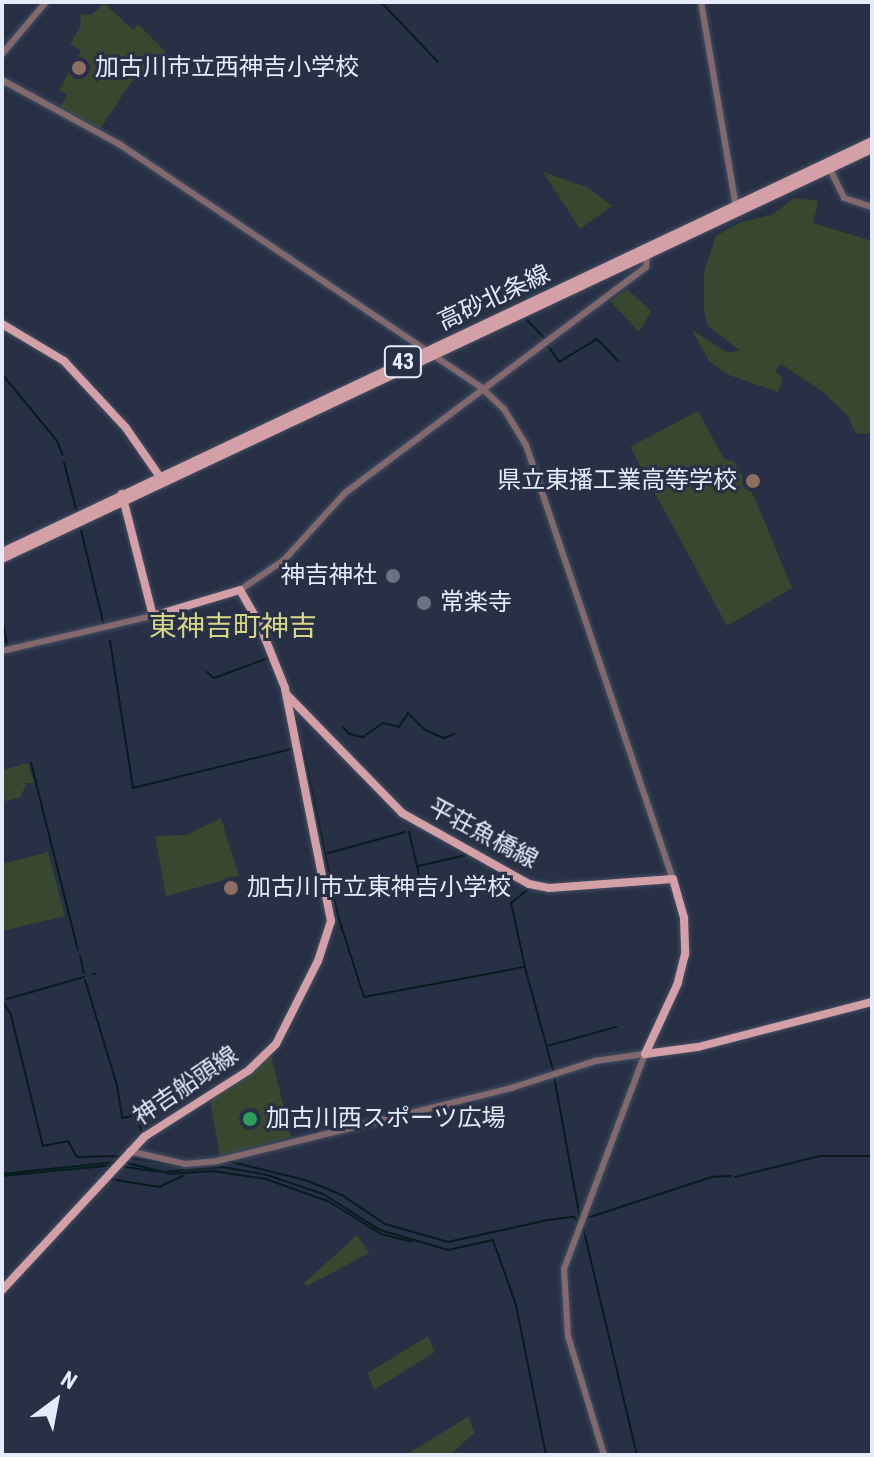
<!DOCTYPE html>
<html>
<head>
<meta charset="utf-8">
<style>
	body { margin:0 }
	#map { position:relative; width:874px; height:1457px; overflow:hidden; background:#273045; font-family:"Roboto Condensed","Noto Sans JP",sans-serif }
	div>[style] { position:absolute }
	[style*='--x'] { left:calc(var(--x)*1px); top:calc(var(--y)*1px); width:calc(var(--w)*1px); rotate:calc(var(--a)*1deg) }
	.green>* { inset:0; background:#38482e }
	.stream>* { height:2px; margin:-1px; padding:0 1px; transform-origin:1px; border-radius:1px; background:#061c1f }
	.roads { filter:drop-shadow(0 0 2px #454e62) drop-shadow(0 0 2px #454e62) }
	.minor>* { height:6px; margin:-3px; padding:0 3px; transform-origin:3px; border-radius:3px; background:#82696d }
	.major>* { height:8px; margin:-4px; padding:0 4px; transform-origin:4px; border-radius:4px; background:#d3a0a8 }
	.dots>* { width:22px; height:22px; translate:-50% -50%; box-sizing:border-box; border:4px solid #273045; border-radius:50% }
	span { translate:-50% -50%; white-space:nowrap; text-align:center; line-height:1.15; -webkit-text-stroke:6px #273045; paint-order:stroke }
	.shield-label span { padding:2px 6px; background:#273045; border:2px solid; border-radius:6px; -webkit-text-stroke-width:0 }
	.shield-label { font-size:22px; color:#e5ebf9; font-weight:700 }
	.poi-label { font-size:24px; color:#e5ebf9 }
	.left { translate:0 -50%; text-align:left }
	.right { translate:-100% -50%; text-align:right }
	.street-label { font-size:24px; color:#e5ebf9 }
	.quarter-label { font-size:28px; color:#d8d788 }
	.frame { position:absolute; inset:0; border:4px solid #e5ebf9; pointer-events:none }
	.north { position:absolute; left:16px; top:1361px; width:80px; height:80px; -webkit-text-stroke:6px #273045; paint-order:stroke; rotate:32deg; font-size:22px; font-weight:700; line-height:32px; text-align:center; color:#e5ebf9 }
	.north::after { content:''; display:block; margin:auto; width:28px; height:36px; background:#e5ebf9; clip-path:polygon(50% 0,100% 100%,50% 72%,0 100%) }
</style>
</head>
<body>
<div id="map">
	<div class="green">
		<i style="clip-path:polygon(104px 3px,133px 30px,138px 24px,166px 52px,132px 81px,100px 129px,60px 107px,67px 95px,59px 90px,81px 51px,70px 44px,81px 25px,80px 14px,91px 15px)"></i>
		<i style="clip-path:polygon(543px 172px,589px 188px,612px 206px,580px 229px)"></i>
		<i style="clip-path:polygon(794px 198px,818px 201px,813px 223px,872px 241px,872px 433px,856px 434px,848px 416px,823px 392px,781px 364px,775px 371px,783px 378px,778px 392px,729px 375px,709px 361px,692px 330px,728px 353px,739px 350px,708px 326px,704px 310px,704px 272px,716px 236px,741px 222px,772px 215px)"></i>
		<i style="clip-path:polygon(627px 289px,651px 311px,639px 332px,610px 301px)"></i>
		<i style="clip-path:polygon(698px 411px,724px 459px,734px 461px,755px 499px,792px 588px,727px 626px,630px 447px)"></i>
		<i style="clip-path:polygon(28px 763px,34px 783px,26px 783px,21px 797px,2px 802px,2px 770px)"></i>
		<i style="clip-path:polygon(221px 818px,239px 876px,166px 896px,155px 836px,186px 835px)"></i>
		<i style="clip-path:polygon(48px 852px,65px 916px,2px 931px,2px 864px)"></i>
		<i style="clip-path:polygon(271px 1055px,291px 1137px,220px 1156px,210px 1101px)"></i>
		<i style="clip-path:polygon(357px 1235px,369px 1253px,307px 1286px,304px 1283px)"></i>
		<i style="clip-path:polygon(428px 1336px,435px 1352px,374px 1390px,368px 1373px)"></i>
		<i style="clip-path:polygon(469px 1416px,474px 1433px,450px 1455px,406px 1455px)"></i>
	</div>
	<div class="stream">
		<i style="--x:381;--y:2;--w:83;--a:46.5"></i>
		<i style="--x:526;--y:319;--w:28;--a:46"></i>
		<i style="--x:548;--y:346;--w:19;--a:55"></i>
		<i style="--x:559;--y:362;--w:44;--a:-31.2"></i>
		<i style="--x:597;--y:339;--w:30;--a:46"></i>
		<i style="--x:2;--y:374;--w:87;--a:50.6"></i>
		<i style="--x:57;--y:441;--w:15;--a:67"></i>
		<i style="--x:64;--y:462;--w:49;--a:75.7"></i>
		<i style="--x:81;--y:530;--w:99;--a:76.5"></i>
		<i style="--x:2;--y:617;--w:28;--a:80"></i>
		<i style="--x:110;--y:641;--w:149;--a:81.1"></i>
		<i style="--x:133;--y:788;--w:164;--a:-13.8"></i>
		<i style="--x:207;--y:672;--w:9;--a:41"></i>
		<i style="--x:214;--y:678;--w:61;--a:-20.2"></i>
		<i style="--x:294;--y:711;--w:37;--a:79"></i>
		<i style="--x:343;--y:727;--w:9;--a:49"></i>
		<i style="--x:349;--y:734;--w:14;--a:12"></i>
		<i style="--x:363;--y:737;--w:24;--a:-35"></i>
		<i style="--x:383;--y:723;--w:16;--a:14"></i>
		<i style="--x:399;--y:727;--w:17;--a:-57"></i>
		<i style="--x:408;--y:713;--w:24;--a:45"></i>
		<i style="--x:425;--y:730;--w:21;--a:23"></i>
		<i style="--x:444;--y:738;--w:11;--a:-22"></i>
		<i style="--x:304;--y:752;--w:167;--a:78.3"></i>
		<i style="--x:338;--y:916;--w:85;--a:72.2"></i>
		<i style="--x:364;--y:997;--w:164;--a:-10.6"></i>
		<i style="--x:525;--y:967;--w:66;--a:-102.3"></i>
		<i style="--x:511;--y:903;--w:22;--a:-39"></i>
		<i style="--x:31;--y:763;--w:193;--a:75.9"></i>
		<i style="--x:409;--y:832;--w:62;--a:76.9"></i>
		<i style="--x:423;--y:892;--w:34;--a:-15"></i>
		<i style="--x:325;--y:854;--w:83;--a:-15.4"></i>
		<i style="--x:418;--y:866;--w:50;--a:-12.7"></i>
		<i style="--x:80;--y:956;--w:17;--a:77"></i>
		<i style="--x:525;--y:968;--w:106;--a:74.6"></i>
		<i style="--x:93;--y:974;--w:2;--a:0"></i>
		<i style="--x:85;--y:980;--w:110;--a:73.1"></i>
		<i style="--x:117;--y:1085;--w:33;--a:81"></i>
		<i style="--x:122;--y:1118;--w:15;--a:-11"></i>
		<i style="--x:137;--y:1115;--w:21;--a:76"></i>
		<i style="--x:7;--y:999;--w:80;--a:-15.9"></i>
		<i style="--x:2;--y:1000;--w:17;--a:59"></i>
		<i style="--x:11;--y:1015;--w:135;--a:76.3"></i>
		<i style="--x:43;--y:1146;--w:25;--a:-11"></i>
		<i style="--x:68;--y:1141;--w:18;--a:61"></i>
		<i style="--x:77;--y:1157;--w:43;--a:-1.3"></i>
		<i style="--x:547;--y:1046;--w:72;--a:-15.4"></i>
		<i style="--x:554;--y:1076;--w:145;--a:79.7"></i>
		<i style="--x:130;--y:1158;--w:53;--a:8.7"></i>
		<i style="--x:228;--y:1161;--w:79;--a:13.9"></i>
		<i style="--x:305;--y:1180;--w:40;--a:22"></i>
		<i style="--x:342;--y:1195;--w:52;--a:34"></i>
		<i style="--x:385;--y:1224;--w:66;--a:15.9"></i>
		<i style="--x:448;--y:1242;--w:102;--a:-12.4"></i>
		<i style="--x:548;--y:1220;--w:26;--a:-7"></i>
		<i style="--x:574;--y:1217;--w:8;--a:40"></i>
		<i style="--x:127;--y:1163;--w:38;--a:14"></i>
		<i style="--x:164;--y:1172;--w:59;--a:-4.8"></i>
		<i style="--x:223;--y:1167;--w:45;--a:10.3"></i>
		<i style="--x:267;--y:1175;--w:59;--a:18.7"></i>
		<i style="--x:323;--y:1194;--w:67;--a:32.3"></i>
		<i style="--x:380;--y:1230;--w:71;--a:16.4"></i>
		<i style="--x:448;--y:1250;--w:46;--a:-12.5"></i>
		<i style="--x:493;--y:1240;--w:69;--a:70.5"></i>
		<i style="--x:516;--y:1305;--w:153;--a:78.7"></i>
		<i style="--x:120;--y:1166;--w:37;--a:9"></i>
		<i style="--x:2;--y:1174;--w:115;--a:-6"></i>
		<i style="--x:167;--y:1174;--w:46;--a:-3.7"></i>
		<i style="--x:213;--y:1171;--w:54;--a:8.6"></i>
		<i style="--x:266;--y:1179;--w:68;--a:19.8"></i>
		<i style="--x:330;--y:1202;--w:60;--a:32.1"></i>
		<i style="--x:381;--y:1234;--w:32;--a:14"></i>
		<i style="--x:2;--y:1176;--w:113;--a:-5.6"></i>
		<i style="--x:735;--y:1177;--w:88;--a:-13.9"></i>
		<i style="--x:820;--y:1156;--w:52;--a:0"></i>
		<i style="--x:110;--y:1179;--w:50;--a:9.3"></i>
		<i style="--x:159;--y:1187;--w:26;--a:-25"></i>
		<i style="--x:587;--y:1218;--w:132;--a:-18.2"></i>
		<i style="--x:712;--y:1177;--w:19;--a:-3"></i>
		<i style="--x:583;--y:1227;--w:234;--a:76.7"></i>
	</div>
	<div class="roads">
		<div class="minor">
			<i style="--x:701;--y:2;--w:208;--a:80.3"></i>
			<i style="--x:2;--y:54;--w:68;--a:-49.8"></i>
			<i style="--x:2;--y:80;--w:133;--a:28.7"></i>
			<i style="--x:119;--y:144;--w:439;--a:33.9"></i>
			<i style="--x:483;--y:389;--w:29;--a:44"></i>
			<i style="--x:504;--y:409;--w:42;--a:58.6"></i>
			<i style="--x:526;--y:445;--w:458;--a:71.3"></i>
			<i style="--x:829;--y:167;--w:34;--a:64"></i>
			<i style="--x:844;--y:198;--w:29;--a:18"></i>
			<i style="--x:240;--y:590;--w:53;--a:-34.3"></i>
			<i style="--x:284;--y:560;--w:91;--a:-47.7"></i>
			<i style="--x:345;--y:493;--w:376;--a:-36.9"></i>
			<i style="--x:646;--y:267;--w:13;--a:-86"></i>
			<i style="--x:2;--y:651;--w:155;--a:-13.1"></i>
			<i style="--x:129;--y:1151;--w:57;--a:13.1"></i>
			<i style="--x:185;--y:1164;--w:32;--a:-5"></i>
			<i style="--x:217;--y:1161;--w:303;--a:-13.9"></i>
			<i style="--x:511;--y:1088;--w:88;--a:-17.8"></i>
			<i style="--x:595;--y:1061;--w:50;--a:-8"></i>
			<i style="--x:604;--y:1455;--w:124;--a:-106.8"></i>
			<i style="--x:568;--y:1336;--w:67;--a:-93.4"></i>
			<i style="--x:564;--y:1269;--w:230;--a:-69.4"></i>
		</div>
		<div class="major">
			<i style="--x:2;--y:324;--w:72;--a:30.8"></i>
			<i style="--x:64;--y:361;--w:91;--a:47.2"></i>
			<i style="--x:126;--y:428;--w:60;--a:55.2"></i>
			<i style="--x:2;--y:552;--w:962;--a:-25.29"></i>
			<i style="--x:2;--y:559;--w:962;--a:-25.23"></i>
			<i style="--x:288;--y:696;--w:163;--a:45.7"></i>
			<i style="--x:402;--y:813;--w:145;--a:29.2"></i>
			<i style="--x:529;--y:884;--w:20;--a:11"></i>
			<i style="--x:549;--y:888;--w:124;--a:-4.2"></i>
			<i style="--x:673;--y:879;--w:41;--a:74.2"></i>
			<i style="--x:684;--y:918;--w:36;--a:88"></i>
			<i style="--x:685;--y:954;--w:30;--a:104"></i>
			<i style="--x:678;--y:983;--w:78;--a:114.9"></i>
			<i style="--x:645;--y:1054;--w:53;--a:-7.5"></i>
			<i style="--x:698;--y:1047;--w:180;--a:-14.5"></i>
			<i style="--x:2;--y:1290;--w:209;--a:-47.1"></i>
			<i style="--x:144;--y:1137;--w:125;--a:-32.5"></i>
			<i style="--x:249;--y:1070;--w:37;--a:-44"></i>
			<i style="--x:276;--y:1044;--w:93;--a:-63.2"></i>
			<i style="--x:318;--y:961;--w:42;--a:-72"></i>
			<i style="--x:331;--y:921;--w:237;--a:-101.2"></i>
			<i style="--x:285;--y:688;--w:70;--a:-111.8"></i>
			<i style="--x:259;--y:623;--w:38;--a:-120"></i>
			<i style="--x:240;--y:590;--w:91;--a:163.4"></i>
			<i style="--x:153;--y:616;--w:126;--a:-104.3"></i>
		</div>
	</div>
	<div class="dots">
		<i style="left:79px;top:68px;background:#8d6e63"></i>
		<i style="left:753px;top:481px;background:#8d6e63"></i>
		<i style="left:393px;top:576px;background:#6b7280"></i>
		<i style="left:424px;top:603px;background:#6b7280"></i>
		<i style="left:231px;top:888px;background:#8d6e63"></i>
		<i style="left:250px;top:1119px;background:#2e9e5b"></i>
	</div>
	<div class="shield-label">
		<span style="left:403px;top:362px">43</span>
	</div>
	<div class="poi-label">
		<span class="left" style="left:95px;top:68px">加古川市立西神吉小学校</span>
		<span class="right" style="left:737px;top:481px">県立東播工業高等学校</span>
		<span class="right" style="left:377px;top:576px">神吉神社</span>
		<span class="left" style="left:440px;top:603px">常楽寺</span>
		<span class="left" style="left:247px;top:888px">加古川市立東神吉小学校</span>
		<span class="left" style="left:266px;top:1119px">加古川西スポーツ広場</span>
	</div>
	<div class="street-label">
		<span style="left:494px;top:298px;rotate:-25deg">高砂北条線</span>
		<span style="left:483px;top:834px;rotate:28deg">平荘魚橋線</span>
		<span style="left:186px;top:1086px;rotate:-34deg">神吉船頭線</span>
	</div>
	<div class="quarter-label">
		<span style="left:233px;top:627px">東神吉町神吉</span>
	</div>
	<div class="frame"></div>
	<div class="north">N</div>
</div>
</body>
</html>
